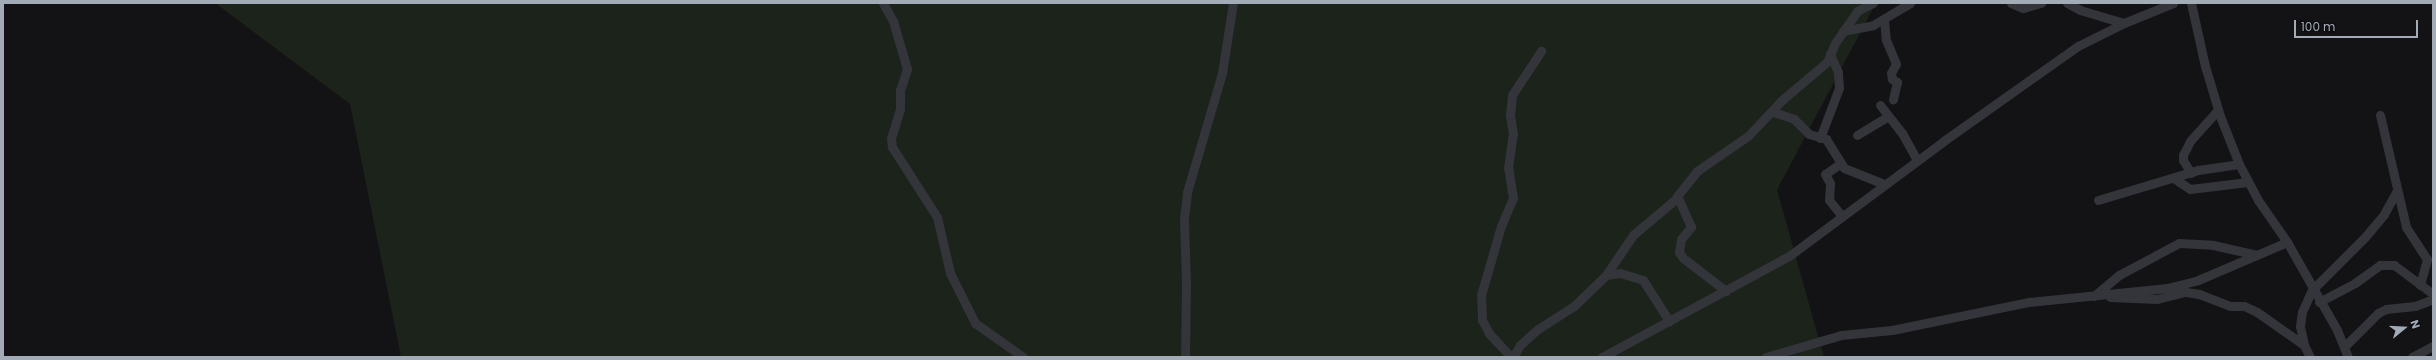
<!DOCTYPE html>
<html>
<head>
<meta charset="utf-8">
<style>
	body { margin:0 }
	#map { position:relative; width:2436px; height:360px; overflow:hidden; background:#131315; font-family:Poppins,sans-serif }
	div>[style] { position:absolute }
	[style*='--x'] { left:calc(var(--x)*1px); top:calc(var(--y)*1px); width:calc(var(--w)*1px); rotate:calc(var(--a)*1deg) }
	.green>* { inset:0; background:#1b231b }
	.street>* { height:9px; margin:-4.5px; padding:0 4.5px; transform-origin:4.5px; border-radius:4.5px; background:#33353a }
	span { translate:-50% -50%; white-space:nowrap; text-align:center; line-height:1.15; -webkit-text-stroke:3.5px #0e0e10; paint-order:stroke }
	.frame { position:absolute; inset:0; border:4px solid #a3abb7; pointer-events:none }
	.north { position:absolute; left:2384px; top:308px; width:40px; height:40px; -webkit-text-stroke:3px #0e0e10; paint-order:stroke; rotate:72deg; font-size:11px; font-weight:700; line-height:16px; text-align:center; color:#a3abb7 }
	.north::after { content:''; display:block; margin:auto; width:14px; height:18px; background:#a3abb7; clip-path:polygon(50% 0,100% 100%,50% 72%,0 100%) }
	.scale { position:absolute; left:2294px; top:20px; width:124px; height:18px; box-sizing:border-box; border:2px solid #a3abb7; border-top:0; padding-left:5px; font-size:12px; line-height:14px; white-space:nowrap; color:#a3abb7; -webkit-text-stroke:3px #0e0e10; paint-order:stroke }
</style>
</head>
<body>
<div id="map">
	<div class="green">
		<i style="clip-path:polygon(215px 3px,1876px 3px,1777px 190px,1824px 357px,401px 357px,350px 104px)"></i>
	</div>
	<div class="street">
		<i style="--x:883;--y:3;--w:21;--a:61"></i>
		<i style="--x:893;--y:21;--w:50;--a:73.7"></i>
		<i style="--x:907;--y:69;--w:22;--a:108"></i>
		<i style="--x:900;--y:90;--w:19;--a:90"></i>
		<i style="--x:900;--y:109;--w:30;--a:107"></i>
		<i style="--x:891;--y:138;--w:9;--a:84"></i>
		<i style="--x:892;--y:147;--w:83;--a:57.3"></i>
		<i style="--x:937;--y:217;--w:57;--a:76.9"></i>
		<i style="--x:950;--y:273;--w:56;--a:63.4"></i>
		<i style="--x:975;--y:323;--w:59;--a:35.3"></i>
		<i style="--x:2011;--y:3;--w:13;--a:23"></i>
		<i style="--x:2023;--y:8;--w:19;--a:-16"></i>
		<i style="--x:2067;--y:3;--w:15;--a:28"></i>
		<i style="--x:2080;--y:10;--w:46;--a:16.5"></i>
		<i style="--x:2191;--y:3;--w:65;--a:77.5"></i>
		<i style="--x:2205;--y:66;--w:52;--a:73.3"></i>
		<i style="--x:2220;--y:116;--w:52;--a:68.4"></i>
		<i style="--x:2239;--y:164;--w:41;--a:62.2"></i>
		<i style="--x:2258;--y:200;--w:51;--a:55.4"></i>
		<i style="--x:2287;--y:242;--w:101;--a:60.4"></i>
		<i style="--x:2337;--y:330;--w:29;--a:68"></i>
		<i style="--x:1884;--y:19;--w:21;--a:85"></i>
		<i style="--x:1886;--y:40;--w:26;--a:67"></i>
		<i style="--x:1896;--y:64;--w:10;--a:119"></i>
		<i style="--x:1891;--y:73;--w:6;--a:81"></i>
		<i style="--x:1892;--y:79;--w:6;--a:31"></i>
		<i style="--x:1897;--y:82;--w:18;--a:103"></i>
		<i style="--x:1843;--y:31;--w:31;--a:-11"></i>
		<i style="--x:1873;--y:25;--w:43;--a:-30.7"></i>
		<i style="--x:1880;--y:105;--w:36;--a:52"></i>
		<i style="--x:1902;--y:133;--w:31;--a:61"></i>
		<i style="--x:1773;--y:112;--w:22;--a:18"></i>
		<i style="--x:1794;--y:119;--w:21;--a:45"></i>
		<i style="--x:1809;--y:134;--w:18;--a:16"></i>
		<i style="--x:1826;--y:139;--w:34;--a:58"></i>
		<i style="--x:1844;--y:168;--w:43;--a:21.8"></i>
		<i style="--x:2380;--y:115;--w:115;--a:76.9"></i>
		<i style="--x:2406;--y:227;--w:38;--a:57"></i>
		<i style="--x:2427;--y:259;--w:27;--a:105"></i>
		<i style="--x:1857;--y:135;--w:35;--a:-31"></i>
		<i style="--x:1820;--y:138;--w:53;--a:-69.2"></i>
		<i style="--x:1839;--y:88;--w:16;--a:-94"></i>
		<i style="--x:1838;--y:72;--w:20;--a:-114"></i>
		<i style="--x:1841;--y:163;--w:19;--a:145"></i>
		<i style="--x:1825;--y:174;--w:10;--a:61"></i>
		<i style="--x:1830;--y:183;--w:17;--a:93"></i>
		<i style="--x:1829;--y:200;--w:21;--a:51"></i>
		<i style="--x:2191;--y:173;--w:15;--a:-122"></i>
		<i style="--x:2183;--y:160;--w:5;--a:-90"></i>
		<i style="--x:2183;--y:155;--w:16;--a:-63"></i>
		<i style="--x:2190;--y:141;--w:42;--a:-47.9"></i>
		<i style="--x:2175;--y:179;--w:18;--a:34"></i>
		<i style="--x:2190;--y:189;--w:58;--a:-6.9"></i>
		<i style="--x:2098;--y:200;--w:104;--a:-16.7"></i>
		<i style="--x:2198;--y:170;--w:41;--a:-8.3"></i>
		<i style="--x:1606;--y:275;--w:14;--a:-8"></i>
		<i style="--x:1620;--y:273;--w:24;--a:17"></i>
		<i style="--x:1643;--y:280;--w:49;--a:57.6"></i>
		<i style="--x:1726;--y:291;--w:54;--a:-142.5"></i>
		<i style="--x:1683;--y:258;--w:7;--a:-124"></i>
		<i style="--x:1679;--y:252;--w:13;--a:-81"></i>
		<i style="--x:1681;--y:239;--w:16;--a:-50"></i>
		<i style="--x:1691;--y:227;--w:34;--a:-114"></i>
		<i style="--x:1677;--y:196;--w:32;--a:-51"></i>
		<i style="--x:1697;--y:171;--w:62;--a:-34.5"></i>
		<i style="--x:1748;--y:136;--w:50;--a:-46.6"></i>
		<i style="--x:1782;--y:100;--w:59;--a:-40.2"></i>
		<i style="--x:1827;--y:62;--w:21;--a:-67"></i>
		<i style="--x:1835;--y:43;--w:39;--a:-55"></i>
		<i style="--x:1857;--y:11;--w:18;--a:-27"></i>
		<i style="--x:2094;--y:296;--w:33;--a:-40"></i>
		<i style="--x:2119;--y:275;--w:68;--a:-28.1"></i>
		<i style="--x:2179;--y:243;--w:34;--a:3"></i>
		<i style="--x:2213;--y:245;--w:45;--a:12.8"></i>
		<i style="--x:2110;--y:297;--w:47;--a:2.4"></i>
		<i style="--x:2157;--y:299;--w:30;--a:-14"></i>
		<i style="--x:2186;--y:292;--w:13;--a:9"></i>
		<i style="--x:2199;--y:294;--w:33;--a:21"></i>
		<i style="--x:2230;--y:306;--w:14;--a:0"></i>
		<i style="--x:2244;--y:306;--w:14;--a:25"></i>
		<i style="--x:2257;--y:312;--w:57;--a:35.1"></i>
		<i style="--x:2319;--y:302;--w:41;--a:-27.8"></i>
		<i style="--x:2355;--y:283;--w:31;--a:-36"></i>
		<i style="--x:2380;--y:265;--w:14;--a:0"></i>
		<i style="--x:2394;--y:265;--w:49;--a:36.6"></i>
		<i style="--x:2344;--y:347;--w:48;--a:-45"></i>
		<i style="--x:2378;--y:313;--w:9;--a:-27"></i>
		<i style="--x:2386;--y:309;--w:29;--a:-6"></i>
		<i style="--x:2415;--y:306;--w:19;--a:-21"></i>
		<i style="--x:1185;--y:357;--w:74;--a:-89.2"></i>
		<i style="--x:1186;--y:283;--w:65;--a:-91.8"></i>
		<i style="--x:1184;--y:218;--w:26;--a:-83"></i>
		<i style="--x:1187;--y:192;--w:124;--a:-73.6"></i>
		<i style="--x:1222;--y:73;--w:71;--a:-81.1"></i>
		<i style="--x:1511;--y:357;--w:33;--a:-133"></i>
		<i style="--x:1489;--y:333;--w:15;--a:-118"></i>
		<i style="--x:1482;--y:320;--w:25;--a:-92"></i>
		<i style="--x:1481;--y:295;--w:72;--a:-73.8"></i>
		<i style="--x:1501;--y:226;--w:30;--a:-67"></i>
		<i style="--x:1513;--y:198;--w:30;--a:-99"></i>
		<i style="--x:1508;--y:168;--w:34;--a:-82"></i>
		<i style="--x:1513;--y:134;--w:19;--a:-99"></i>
		<i style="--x:1510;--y:115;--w:20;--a:-84"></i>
		<i style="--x:1512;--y:95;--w:53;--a:-56.6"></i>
		<i style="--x:1513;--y:357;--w:14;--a:-60"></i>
		<i style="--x:1520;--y:345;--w:24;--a:-42"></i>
		<i style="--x:1538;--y:329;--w:43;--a:-32.6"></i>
		<i style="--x:1574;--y:306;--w:45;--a:-44.1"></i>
		<i style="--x:1606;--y:275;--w:48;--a:-56"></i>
		<i style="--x:1633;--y:235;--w:57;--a:-40.1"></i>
		<i style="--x:1602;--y:357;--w:213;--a:-28.4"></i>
		<i style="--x:1789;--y:256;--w:194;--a:-36.6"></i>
		<i style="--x:1945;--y:140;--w:163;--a:-35.3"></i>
		<i style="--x:2078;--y:46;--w:51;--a:-26.6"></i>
		<i style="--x:2124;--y:23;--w:53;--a:-22.2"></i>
		<i style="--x:1766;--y:357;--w:78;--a:-16.3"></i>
		<i style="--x:1841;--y:335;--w:51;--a:-5.6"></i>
		<i style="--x:1892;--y:330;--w:140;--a:-11.6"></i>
		<i style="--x:2029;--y:302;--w:139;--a:-5.8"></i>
		<i style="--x:2167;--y:288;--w:32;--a:-14"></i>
		<i style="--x:2198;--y:280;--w:97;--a:-23.1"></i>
		<i style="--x:2310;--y:357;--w:13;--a:-117"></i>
		<i style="--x:2304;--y:345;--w:19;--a:-102"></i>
		<i style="--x:2300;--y:326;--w:14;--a:-82"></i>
		<i style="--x:2302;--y:312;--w:24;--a:-66"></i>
		<i style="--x:2312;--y:290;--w:75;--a:-45"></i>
		<i style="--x:2365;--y:237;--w:30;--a:-50"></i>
		<i style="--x:2384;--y:214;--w:26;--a:-61"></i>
		<i style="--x:2412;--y:357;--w:24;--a:-28"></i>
	</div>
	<div class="frame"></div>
	<div class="north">N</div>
	<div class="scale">100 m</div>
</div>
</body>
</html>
